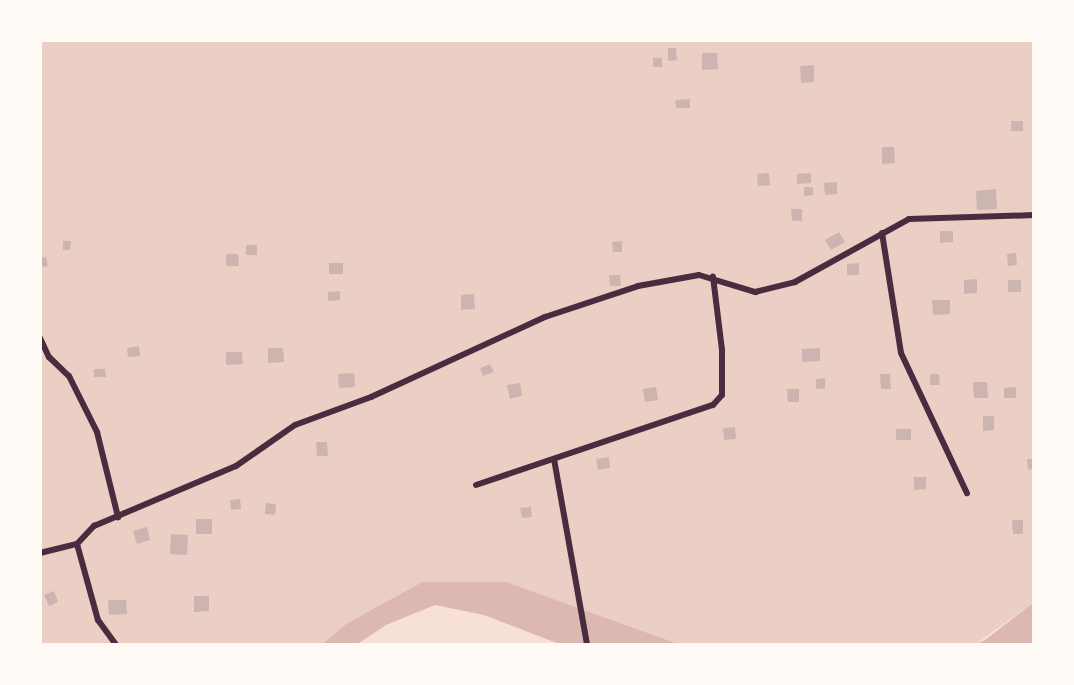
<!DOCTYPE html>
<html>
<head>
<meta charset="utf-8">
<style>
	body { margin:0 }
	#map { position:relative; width:1074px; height:685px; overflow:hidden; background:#f7e1d7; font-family:Figtree,sans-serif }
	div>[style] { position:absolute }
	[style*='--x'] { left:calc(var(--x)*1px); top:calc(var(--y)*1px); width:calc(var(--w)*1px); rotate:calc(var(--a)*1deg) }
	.green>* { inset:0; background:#ebcfc5 }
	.water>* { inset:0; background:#dcb8b0 }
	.building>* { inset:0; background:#ccb4b1 }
	.minor>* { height:6px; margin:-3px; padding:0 3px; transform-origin:3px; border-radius:3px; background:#4a2c40 }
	span { translate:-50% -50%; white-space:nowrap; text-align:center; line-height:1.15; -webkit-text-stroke:6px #fffaf5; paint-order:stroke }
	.frame { position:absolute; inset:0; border:42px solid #fffaf5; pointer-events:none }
</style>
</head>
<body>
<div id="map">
	<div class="green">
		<i style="clip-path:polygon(40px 40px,1034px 40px,1034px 602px,974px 645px,681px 645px,590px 615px,422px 582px,346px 624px,321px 645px,40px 645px)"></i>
	</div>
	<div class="water">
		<i style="clip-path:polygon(422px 582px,506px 582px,681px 645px,562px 645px,484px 615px,435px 605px,386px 625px,356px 645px,321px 645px,346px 624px)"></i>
		<i style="clip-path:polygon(1034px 602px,1034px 645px,974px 645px,985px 640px)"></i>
	</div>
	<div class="building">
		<i style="clip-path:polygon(668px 48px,676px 48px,677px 60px,668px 61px)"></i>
		<i style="clip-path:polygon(702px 53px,717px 53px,718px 69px,702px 70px)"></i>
		<i style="clip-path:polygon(653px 58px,662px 58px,662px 67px,653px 67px)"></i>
		<i style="clip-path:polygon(814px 65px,814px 82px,801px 83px,800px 66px)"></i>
		<i style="clip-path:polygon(690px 99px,690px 108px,676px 108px,675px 100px)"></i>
		<i style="clip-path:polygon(1011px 121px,1023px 121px,1023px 131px,1011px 131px)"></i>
		<i style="clip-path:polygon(882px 147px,894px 147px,895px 163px,882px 164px)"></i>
		<i style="clip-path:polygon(769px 173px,770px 185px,758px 186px,757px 174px)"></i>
		<i style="clip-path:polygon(811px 173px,811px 183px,797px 184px,797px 174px)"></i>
		<i style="clip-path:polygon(837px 182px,837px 194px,825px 195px,824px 183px)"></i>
		<i style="clip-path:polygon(804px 187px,813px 187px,813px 195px,804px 196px)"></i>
		<i style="clip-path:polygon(996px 189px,997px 209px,977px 210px,976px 191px)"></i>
		<i style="clip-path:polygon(791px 209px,802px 209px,802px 221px,792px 221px)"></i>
		<i style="clip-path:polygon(940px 231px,953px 231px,953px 242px,940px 243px)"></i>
		<i style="clip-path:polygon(839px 232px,845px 242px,831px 250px,825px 240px)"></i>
		<i style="clip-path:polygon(63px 241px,71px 241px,70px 250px,63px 250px)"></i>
		<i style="clip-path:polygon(622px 241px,622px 252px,613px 252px,612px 242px)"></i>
		<i style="clip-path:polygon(246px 245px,257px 245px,257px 255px,246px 255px)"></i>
		<i style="clip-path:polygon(1016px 253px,1017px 265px,1008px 266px,1007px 254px)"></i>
		<i style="clip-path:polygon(226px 254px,238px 254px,239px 266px,226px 266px)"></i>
		<i style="clip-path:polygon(46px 257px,48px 266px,40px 267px,40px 258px)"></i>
		<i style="clip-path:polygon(329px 263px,343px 263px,343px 274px,329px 274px)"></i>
		<i style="clip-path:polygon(859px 263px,859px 275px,847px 275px,847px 264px)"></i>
		<i style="clip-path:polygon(609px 275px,620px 275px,621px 286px,610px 286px)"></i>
		<i style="clip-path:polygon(977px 279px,977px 293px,964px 294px,964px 280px)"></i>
		<i style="clip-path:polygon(1008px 280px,1021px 280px,1021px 292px,1008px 292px)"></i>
		<i style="clip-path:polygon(340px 291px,340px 300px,328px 301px,328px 292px)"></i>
		<i style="clip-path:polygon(474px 294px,475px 309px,461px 310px,461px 295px)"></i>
		<i style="clip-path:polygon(932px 300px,950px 300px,950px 314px,933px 315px)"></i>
		<i style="clip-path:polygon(139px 346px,140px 356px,128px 357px,127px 348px)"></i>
		<i style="clip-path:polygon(268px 348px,283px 348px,284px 362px,268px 363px)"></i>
		<i style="clip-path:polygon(820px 348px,820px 361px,802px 362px,802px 349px)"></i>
		<i style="clip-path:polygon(226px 352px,242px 352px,243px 364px,226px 365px)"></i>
		<i style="clip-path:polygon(490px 364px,494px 372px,483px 376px,480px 368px)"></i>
		<i style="clip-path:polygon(94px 369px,105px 369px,106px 377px,94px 377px)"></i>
		<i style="clip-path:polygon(354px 373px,355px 387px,339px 388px,338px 374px)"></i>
		<i style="clip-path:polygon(880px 374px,890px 374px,891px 389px,881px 389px)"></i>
		<i style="clip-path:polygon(930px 374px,939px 374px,940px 385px,930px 385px)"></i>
		<i style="clip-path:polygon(825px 378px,825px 389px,816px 389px,816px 379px)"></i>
		<i style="clip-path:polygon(973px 382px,987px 382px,988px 398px,974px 398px)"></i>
		<i style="clip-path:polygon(520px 383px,522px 396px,510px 399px,507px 385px)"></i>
		<i style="clip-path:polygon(656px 387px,658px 400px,645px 402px,643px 389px)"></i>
		<i style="clip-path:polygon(1016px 387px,1016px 398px,1004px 398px,1004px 388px)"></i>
		<i style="clip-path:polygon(787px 389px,799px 389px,799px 402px,788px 402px)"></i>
		<i style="clip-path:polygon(983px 416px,994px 416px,994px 430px,983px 431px)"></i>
		<i style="clip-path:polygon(735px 427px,736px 439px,724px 440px,723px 428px)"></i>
		<i style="clip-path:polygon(896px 429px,911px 429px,911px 440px,896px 440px)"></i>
		<i style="clip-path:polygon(316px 442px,327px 442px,328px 456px,317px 456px)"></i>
		<i style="clip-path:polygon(609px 457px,610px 468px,598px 470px,596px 459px)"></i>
		<i style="clip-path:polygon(1027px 459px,1034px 459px,1034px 469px,1028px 470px)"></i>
		<i style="clip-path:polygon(914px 477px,926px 477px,926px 489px,914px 490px)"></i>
		<i style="clip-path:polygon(240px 499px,241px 509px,231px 510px,230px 500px)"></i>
		<i style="clip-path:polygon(266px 503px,276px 504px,275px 515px,265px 514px)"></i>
		<i style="clip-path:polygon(531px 507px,532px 517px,522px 518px,520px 508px)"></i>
		<i style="clip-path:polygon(196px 519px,212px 519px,212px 534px,196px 534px)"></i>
		<i style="clip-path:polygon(1012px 520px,1023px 520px,1023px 534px,1013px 534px)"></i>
		<i style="clip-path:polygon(147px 527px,150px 540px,137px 544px,133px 531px)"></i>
		<i style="clip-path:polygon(171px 534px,188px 535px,187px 555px,170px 554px)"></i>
		<i style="clip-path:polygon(54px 591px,58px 602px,49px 606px,44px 595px)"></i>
		<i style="clip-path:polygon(194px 596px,209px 596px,209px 611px,194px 612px)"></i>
		<i style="clip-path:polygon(108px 600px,126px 600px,127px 614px,109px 615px)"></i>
	</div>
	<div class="minor">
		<i style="--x:882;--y:233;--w:121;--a:81"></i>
		<i style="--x:901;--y:353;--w:155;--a:64.8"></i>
		<i style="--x:40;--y:338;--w:21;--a:65"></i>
		<i style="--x:49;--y:357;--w:28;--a:44"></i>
		<i style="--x:69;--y:376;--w:63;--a:63.4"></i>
		<i style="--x:97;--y:432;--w:88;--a:76.1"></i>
		<i style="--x:554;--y:459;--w:189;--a:79.9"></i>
		<i style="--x:476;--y:485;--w:250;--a:-18.7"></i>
		<i style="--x:713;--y:405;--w:13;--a:-48"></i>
		<i style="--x:722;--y:395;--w:45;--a:-90"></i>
		<i style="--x:722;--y:350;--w:74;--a:-97"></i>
		<i style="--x:77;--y:544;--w:79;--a:74.6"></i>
		<i style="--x:98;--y:620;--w:31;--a:54"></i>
		<i style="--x:40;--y:553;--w:38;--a:-14"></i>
		<i style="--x:77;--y:544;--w:25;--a:-47"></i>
		<i style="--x:94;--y:526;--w:154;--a:-22.9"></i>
		<i style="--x:236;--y:466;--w:72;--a:-34.8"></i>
		<i style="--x:295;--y:425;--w:81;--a:-20.2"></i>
		<i style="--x:371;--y:397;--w:192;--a:-24.7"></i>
		<i style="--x:545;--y:317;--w:98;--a:-18.4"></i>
		<i style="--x:638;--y:286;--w:62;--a:-10.2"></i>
		<i style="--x:699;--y:275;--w:59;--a:16.9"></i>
		<i style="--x:755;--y:292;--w:41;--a:-14"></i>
		<i style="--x:795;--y:282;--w:130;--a:-28.9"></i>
		<i style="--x:909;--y:219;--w:125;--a:-1.8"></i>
	</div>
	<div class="frame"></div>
</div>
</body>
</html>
